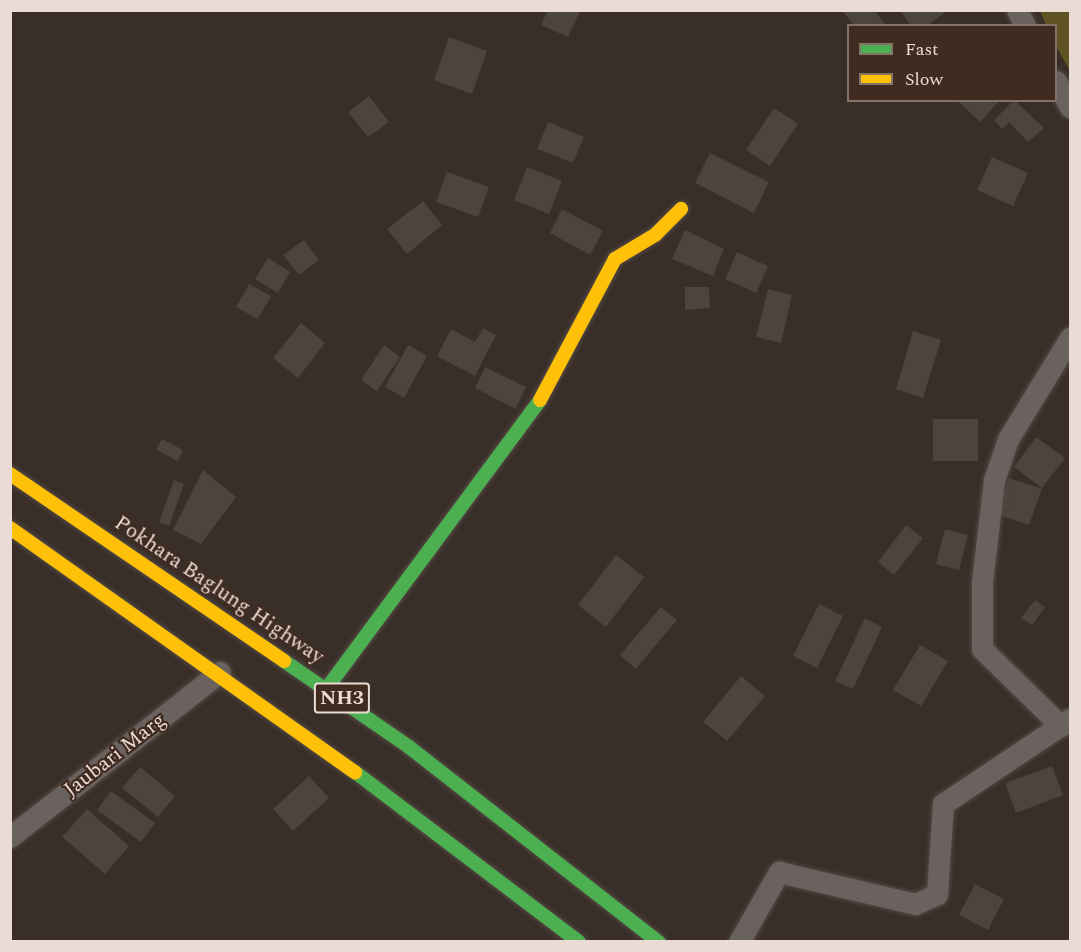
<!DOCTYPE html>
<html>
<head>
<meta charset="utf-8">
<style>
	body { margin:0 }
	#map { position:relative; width:1081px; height:952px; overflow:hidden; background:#392e28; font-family:Spectral,serif }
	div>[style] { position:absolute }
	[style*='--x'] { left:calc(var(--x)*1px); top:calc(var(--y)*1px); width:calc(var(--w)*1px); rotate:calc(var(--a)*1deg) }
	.green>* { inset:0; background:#5f5421 }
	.building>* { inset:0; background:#4c443e }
	.roads { filter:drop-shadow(0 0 2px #544a45) drop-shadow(0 0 2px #544a45) }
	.street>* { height:21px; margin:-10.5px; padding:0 10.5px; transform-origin:10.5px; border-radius:10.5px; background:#6a625e }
	.fast>* { height:14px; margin:-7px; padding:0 7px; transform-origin:7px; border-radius:7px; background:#4caf50 }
	.slow>* { height:14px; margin:-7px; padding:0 7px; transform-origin:7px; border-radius:7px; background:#ffc107 }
	span { translate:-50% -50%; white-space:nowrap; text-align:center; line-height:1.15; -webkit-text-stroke:4.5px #402b21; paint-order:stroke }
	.shield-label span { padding:2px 4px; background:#402b21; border:2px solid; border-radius:4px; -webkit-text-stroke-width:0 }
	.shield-label { font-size:20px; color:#eadcd5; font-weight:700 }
	.street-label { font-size:21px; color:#eadcd5 }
	.frame { position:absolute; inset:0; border:12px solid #eadcd5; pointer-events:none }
	.legend { position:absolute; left:847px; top:24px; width:210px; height:78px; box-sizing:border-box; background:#402b21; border:2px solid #847269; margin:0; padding:8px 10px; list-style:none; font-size:18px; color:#eadcd5 }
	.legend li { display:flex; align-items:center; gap:12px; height:30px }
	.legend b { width:30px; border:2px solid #847269 }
</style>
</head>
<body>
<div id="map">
	<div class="green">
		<i style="clip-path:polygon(1040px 11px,1070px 11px,1070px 71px,1056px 46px,1056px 26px,1046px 25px)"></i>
	</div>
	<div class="building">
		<i style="clip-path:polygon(548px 10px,581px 10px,568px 37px,541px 25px)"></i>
		<i style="clip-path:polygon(841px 10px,874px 10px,887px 26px,855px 26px)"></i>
		<i style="clip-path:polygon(900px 10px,948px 10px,927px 26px,911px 26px)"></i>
		<i style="clip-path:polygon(449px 37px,487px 51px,472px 94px,434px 80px)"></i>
		<i style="clip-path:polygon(369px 96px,389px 122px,368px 137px,348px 112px)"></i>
		<i style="clip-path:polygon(957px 100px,1000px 100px,980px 122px)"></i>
		<i style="clip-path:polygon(1014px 100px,1044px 128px,1028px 142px,1009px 122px,1002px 129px,994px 120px)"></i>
		<i style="clip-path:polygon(774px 108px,798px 124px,770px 166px,746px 150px)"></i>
		<i style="clip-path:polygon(548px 122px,584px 137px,573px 163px,537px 149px)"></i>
		<i style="clip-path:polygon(710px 153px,769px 182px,754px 213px,695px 183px)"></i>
		<i style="clip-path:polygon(992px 157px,1028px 173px,1013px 206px,977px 190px)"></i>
		<i style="clip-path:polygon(527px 167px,562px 181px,549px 214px,514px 200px)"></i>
		<i style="clip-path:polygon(447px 172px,489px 187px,478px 217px,436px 202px)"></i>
		<i style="clip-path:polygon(423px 201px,442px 225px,407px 254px,387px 229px)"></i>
		<i style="clip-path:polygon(562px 209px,603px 231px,590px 255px,550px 233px)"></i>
		<i style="clip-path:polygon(685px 230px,724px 249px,713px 276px,672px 259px)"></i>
		<i style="clip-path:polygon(304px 240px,319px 260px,299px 275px,283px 255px)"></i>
		<i style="clip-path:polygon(737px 252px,768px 266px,756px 293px,725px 279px)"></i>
		<i style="clip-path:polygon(268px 258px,290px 272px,278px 293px,255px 279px)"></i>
		<i style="clip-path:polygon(249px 284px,271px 296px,258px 319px,236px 307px)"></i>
		<i style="clip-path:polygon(685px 287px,709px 287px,710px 308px,685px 310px)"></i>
		<i style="clip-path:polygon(768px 289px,792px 295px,781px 343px,756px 337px)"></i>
		<i style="clip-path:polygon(301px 323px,325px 343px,298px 378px,273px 358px)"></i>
		<i style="clip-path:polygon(483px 328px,496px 335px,475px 376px,437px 356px,451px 329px,475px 342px)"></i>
		<i style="clip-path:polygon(913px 331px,941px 340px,923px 398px,896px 389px)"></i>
		<i style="clip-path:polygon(384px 345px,400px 357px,377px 391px,361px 380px)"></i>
		<i style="clip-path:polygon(408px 345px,427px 356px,404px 398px,385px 387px)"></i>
		<i style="clip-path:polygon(485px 367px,526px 387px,516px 409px,475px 388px)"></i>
		<i style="clip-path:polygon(933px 419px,978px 419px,978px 461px,933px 461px)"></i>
		<i style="clip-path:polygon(1036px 437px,1065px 458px,1042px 488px,1014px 467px)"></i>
		<i style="clip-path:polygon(162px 439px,183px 450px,178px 461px,156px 450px)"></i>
		<i style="clip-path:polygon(203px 470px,236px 497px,201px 544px,173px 530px)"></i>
		<i style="clip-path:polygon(1009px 478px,1042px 489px,1029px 525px,996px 514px)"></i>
		<i style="clip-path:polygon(174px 480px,184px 484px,169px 526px,159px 522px)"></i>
		<i style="clip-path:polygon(906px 525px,923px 538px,894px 575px,878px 562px)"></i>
		<i style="clip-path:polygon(945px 529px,968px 535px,959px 570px,936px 564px)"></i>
		<i style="clip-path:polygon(616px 555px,644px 577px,606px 627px,578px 605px)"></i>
		<i style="clip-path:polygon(1035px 600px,1045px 607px,1032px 625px,1021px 618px)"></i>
		<i style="clip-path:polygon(819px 604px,843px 616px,817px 668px,793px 656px)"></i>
		<i style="clip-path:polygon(661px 607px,677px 620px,636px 669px,620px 655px)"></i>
		<i style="clip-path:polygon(865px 618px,882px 627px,853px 689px,835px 681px)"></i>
		<i style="clip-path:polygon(920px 645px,948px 661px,921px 706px,893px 690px)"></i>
		<i style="clip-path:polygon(741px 676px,765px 696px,727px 741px,703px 722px)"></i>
		<i style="clip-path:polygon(1052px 766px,1063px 795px,1016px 813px,1005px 783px)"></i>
		<i style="clip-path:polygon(140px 767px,175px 796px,158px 817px,122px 788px)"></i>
		<i style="clip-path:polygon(309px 776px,329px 798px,293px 831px,273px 809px)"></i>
		<i style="clip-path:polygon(111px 791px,155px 823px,141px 842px,97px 810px)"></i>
		<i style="clip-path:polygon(87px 809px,129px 846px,105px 874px,62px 837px)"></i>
		<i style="clip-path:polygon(975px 884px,1004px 899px,988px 930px,959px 915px)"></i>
	</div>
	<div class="roads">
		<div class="street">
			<i style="--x:1017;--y:10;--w:18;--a:63"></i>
			<i style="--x:1056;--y:81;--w:30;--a:62"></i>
			<i style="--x:1061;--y:726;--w:110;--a:-135.7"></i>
			<i style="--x:982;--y:649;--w:67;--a:-90"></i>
			<i style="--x:982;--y:582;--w:103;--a:-83.3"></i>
			<i style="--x:994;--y:480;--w:43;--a:-71.1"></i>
			<i style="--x:1008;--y:439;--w:119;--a:-58.5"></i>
			<i style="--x:10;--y:837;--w:267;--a:-38.2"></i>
			<i style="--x:739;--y:942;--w:81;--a:-60.3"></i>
			<i style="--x:779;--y:872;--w:140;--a:13.2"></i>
			<i style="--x:915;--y:904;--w:24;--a:-24"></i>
			<i style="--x:937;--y:894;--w:90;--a:-86.2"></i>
			<i style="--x:943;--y:804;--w:153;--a:-33.8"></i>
		</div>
		<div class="fast">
			<i style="--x:284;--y:661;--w:152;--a:34.5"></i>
			<i style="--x:409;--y:747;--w:317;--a:38"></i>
			<i style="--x:327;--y:688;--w:358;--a:-53.5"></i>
			<i style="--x:355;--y:772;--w:281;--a:37.2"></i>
		</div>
		<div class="slow">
			<i style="--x:540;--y:400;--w:160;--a:-62"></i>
			<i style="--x:615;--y:259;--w:47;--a:-31"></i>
			<i style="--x:655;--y:235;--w:37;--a:-45"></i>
			<i style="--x:10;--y:474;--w:332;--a:34.3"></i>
			<i style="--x:10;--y:528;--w:423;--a:35.3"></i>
		</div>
	</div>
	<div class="shield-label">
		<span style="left:342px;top:698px">NH3</span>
	</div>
	<div class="street-label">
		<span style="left:219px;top:590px;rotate:34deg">Pokhara Baglung Highway</span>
		<span style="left:115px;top:755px;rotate:-38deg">Jaubari Marg</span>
	</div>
	<div class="frame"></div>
	<ul class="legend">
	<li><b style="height:8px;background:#4caf50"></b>Fast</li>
	<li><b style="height:8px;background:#ffc107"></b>Slow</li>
	</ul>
</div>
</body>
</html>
